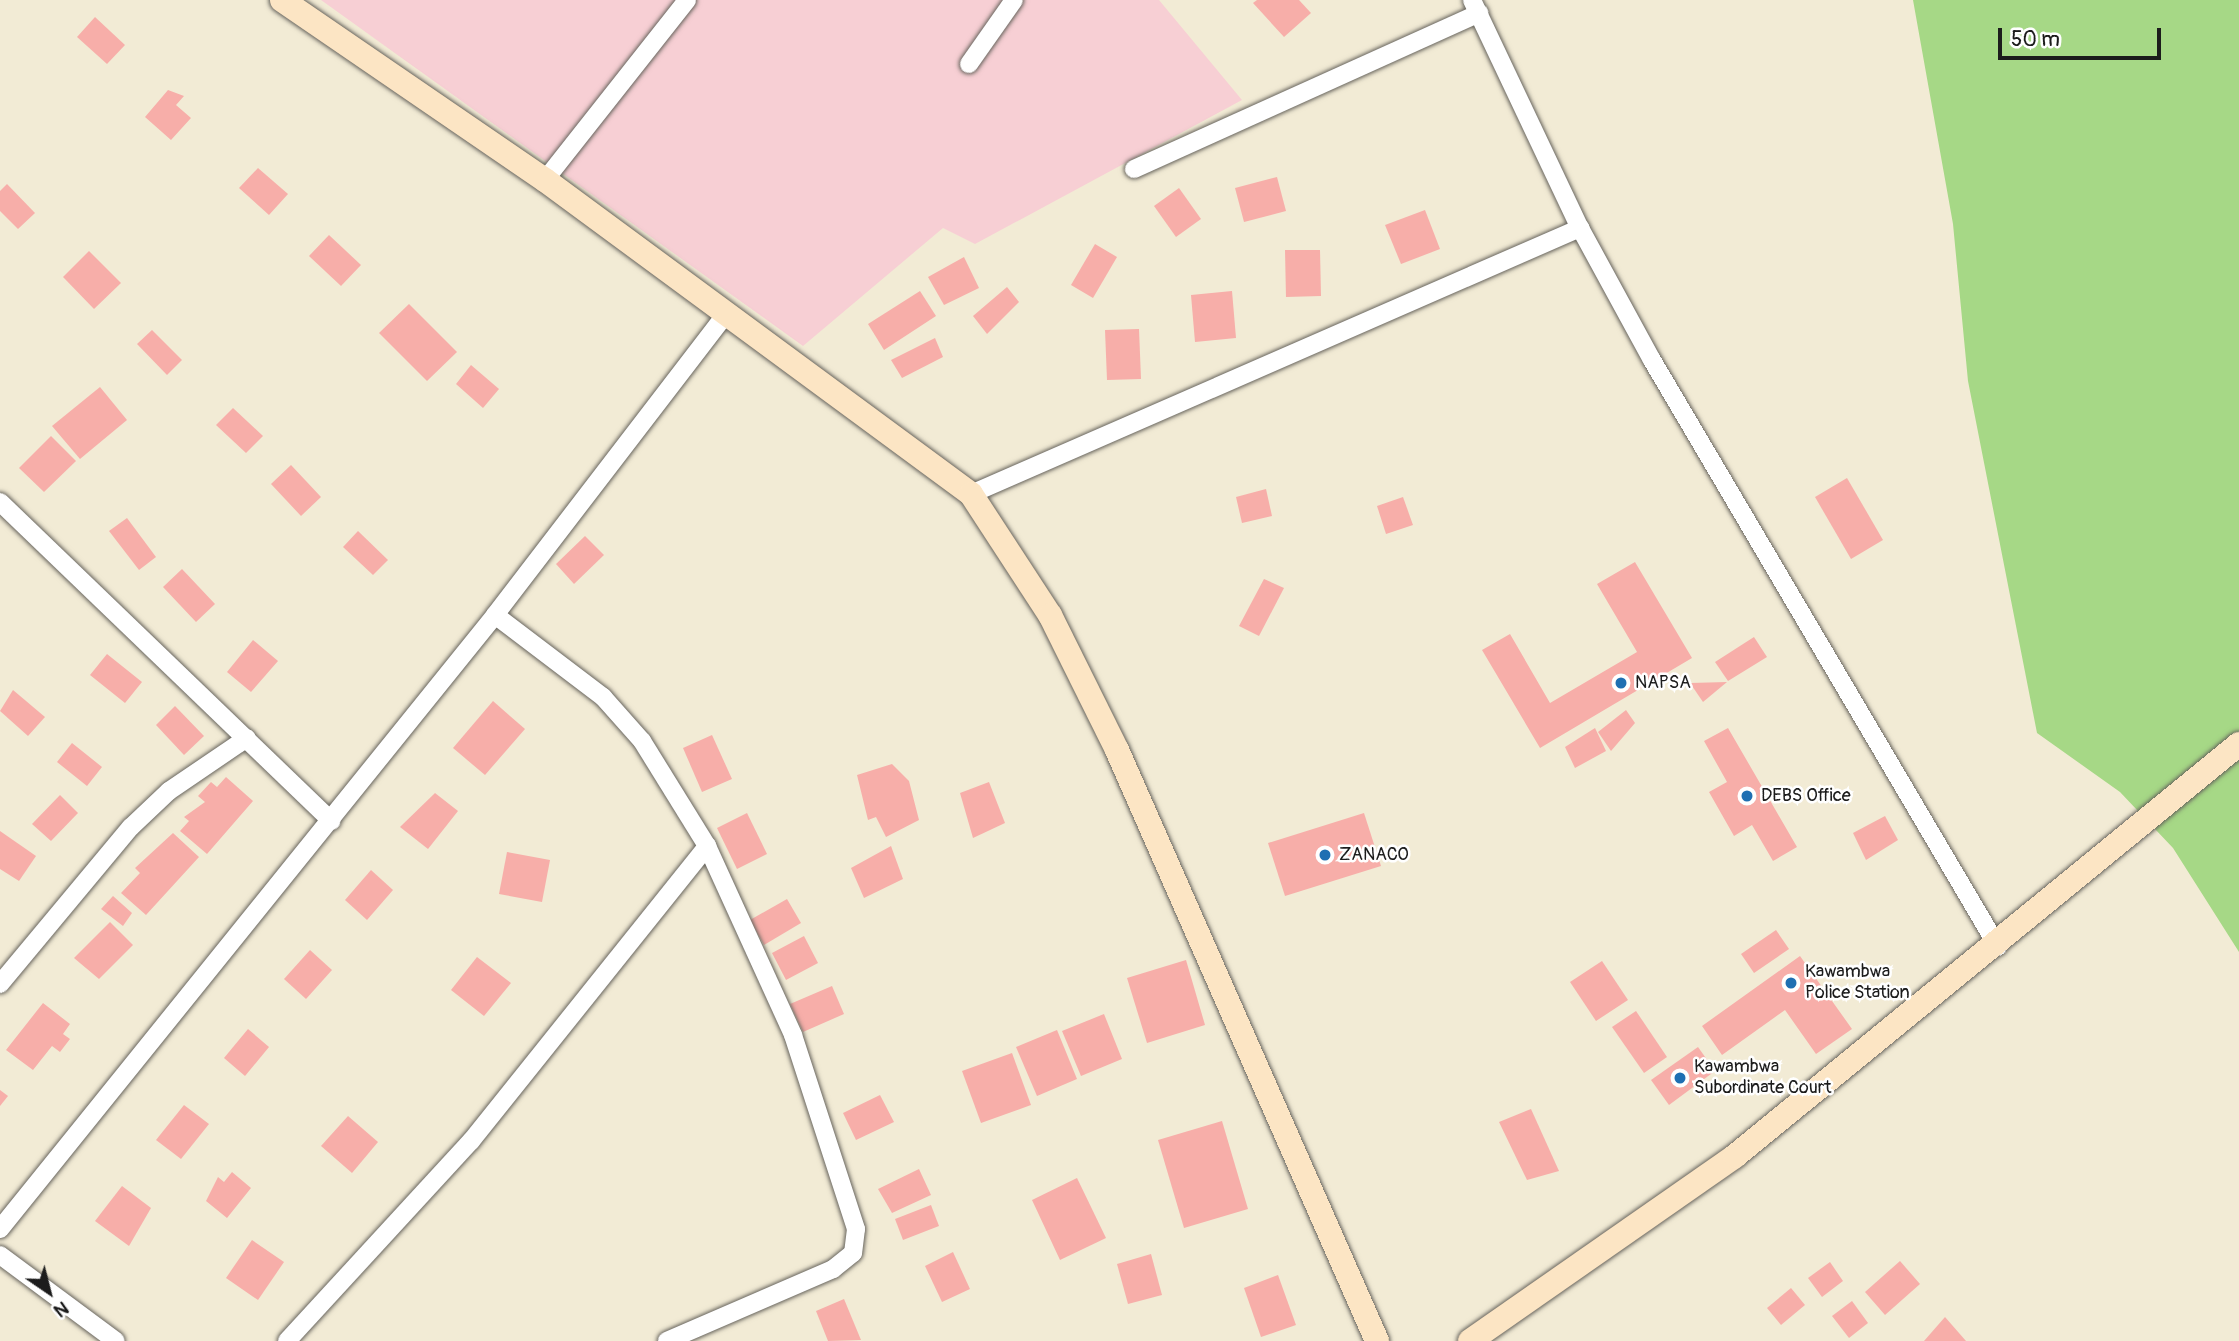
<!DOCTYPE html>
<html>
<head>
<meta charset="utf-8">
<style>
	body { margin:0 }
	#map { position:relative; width:2239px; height:1341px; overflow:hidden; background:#f2ebd5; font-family:Pangolin,sans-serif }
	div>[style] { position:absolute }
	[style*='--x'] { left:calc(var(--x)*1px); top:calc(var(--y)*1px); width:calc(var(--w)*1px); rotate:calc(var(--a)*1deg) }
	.built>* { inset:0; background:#f7cfd4 }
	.green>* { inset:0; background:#a6d886 }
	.building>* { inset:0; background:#f7aea9 }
	.roads { filter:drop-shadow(0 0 2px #67645d) drop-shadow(0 0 2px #67645d) }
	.minor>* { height:18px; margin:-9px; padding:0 9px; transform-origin:9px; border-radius:9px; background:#fff }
	.secondary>* { height:24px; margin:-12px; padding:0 12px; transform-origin:12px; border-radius:12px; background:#fce5c4 }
	.dots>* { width:19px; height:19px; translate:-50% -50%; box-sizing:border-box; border:4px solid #fff; border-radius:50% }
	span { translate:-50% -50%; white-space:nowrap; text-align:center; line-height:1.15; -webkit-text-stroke:5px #fff; paint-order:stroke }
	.poi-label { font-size:18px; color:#1c1c1c }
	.left { translate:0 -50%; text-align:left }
	.north { position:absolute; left:14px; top:1257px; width:70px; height:70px; -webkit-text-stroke:5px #fff; paint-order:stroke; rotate:145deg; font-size:19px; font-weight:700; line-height:28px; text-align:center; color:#1c1c1c }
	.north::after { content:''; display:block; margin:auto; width:24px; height:32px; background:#1c1c1c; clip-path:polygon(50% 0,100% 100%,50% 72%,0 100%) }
	.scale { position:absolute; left:1998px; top:28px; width:163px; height:32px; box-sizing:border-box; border:4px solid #1c1c1c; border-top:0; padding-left:9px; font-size:21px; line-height:24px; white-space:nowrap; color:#1c1c1c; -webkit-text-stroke:5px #fff; paint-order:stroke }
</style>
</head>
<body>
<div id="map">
	<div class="built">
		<i style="clip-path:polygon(321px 0,1159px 0,1242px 100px,975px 244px,943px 228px,803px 346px)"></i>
	</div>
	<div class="green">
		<i style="clip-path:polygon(1913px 0,2239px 0,2239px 952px,2173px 848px,2120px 792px,2037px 733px,1968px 381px,1953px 224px)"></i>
	</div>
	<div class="building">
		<i style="clip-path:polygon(1257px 0,1299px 0,1311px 13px,1284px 37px,1253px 3px)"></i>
		<i style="clip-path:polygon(95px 17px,125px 45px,107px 64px,77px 37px)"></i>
		<i style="clip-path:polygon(168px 90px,184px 96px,176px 105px,191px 118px,171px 140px,145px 117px)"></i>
		<i style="clip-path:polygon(258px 168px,288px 194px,269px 215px,239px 188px)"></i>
		<i style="clip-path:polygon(1277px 177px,1286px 211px,1244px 222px,1235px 188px)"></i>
		<i style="clip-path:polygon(7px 184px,35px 213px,18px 229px,0 211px,0 191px)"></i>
		<i style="clip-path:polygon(1179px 188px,1201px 219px,1176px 237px,1154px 206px)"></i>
		<i style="clip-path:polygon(1425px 210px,1440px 249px,1401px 264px,1385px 225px)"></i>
		<i style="clip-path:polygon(329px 235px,361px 265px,341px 286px,309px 256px)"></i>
		<i style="clip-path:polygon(1095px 244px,1117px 257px,1093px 298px,1071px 285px)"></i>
		<i style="clip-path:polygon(1285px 250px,1320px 250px,1321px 296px,1286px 297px)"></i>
		<i style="clip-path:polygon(89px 251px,121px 283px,94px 309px,63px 277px)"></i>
		<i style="clip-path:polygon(964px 257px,979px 288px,944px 305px,928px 277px)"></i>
		<i style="clip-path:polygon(1007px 287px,1019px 302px,987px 334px,973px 316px)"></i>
		<i style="clip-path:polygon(920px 291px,936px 316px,884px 350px,868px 324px)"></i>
		<i style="clip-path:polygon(1232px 291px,1236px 338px,1195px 342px,1191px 295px)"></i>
		<i style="clip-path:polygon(409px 304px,457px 352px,427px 381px,379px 333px)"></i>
		<i style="clip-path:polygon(1139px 329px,1141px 379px,1107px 380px,1105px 330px)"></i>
		<i style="clip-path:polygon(152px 330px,182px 360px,167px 375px,137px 344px)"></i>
		<i style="clip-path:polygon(935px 338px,943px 357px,902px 378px,891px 360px)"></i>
		<i style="clip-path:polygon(471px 365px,499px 389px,483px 408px,456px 384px)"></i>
		<i style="clip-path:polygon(100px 387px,127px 420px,80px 459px,52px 426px)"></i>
		<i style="clip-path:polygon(233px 408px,263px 436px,246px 453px,216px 425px)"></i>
		<i style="clip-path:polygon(51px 436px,76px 461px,44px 492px,19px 468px)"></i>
		<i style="clip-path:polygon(291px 465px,321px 497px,301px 516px,271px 484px)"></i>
		<i style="clip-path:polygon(1847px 478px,1883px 540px,1851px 559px,1815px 497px)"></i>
		<i style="clip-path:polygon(1266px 489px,1272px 516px,1242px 523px,1236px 497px)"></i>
		<i style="clip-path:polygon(1403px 497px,1413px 525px,1386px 534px,1377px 506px)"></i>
		<i style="clip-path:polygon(127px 518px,156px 557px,139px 570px,109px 531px)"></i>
		<i style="clip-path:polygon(358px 531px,388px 560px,373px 575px,343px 547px)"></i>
		<i style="clip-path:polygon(585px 536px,604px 555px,574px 584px,556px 564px)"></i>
		<i style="clip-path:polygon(1635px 562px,1692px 658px,1540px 748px,1482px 650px,1510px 634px,1550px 703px,1637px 652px,1597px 584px)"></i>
		<i style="clip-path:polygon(182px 569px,215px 604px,196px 622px,163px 587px)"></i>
		<i style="clip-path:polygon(1264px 579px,1284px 588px,1259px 636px,1239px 626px)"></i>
		<i style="clip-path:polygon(1754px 637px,1767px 657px,1728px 681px,1715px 662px)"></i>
		<i style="clip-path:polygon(253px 640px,278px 661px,251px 692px,227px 672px)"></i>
		<i style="clip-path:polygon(107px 654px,142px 682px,125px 703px,90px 675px)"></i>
		<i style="clip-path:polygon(1727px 682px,1703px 702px,1690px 683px)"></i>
		<i style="clip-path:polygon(13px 690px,45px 717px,28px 736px,0 711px)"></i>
		<i style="clip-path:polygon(493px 701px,525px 729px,485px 775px,453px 748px)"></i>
		<i style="clip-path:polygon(175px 706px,204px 736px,184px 755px,156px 725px)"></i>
		<i style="clip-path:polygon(1626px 710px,1635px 723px,1611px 751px,1598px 732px)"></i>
		<i style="clip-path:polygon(1595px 728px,1606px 751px,1575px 768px,1565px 747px)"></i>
		<i style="clip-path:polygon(1728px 728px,1797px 847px,1773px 861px,1752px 825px,1734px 836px,1709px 792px,1727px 782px,1704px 741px)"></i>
		<i style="clip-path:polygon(712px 735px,732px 779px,702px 792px,683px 748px)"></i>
		<i style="clip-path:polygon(72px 743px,102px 767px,87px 786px,57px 762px)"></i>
		<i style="clip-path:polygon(892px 764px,909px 781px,919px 820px,886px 837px,876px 817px,868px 820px,857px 775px)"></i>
		<i style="clip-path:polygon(226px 777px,253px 801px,207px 854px,180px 831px,189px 821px,184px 817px,205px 802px,198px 796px,211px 782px,217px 787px)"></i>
		<i style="clip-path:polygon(989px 782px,1005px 823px,973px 838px,960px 793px)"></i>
		<i style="clip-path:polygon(435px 793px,458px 811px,428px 849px,400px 827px)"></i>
		<i style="clip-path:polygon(60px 795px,78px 813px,51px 841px,32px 824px)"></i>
		<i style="clip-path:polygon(747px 813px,767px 854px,737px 869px,717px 828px)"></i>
		<i style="clip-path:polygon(1364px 813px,1381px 866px,1285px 896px,1268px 843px)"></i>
		<i style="clip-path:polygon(1885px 816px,1898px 840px,1866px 860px,1853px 833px)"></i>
		<i style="clip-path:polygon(0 831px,36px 856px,19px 881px,0 869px)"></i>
		<i style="clip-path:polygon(173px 833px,199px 857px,146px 915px,121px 893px,140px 873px,135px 868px)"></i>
		<i style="clip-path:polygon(891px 846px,903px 879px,864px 898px,851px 868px)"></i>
		<i style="clip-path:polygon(507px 852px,550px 860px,542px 902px,499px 894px)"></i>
		<i style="clip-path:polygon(371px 870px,393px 890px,367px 920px,345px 900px)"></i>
		<i style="clip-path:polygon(113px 896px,132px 913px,123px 926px,101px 909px)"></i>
		<i style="clip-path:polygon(787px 899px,801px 923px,764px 945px,750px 920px)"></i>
		<i style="clip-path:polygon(110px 922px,133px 945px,99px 979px,74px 958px)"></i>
		<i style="clip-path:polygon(1776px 930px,1789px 949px,1754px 973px,1741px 954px)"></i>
		<i style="clip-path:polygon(804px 936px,818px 963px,786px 980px,772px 953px)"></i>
		<i style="clip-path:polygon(310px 950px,332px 970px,306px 999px,284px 979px)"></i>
		<i style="clip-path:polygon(1800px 956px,1852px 1029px,1816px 1054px,1785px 1010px,1722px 1055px,1702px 1026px)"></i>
		<i style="clip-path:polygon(477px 957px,511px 983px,484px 1016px,451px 990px)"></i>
		<i style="clip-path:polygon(1186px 960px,1205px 1025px,1147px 1043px,1127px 978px)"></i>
		<i style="clip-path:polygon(1602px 961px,1628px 1000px,1596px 1021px,1570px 982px)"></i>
		<i style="clip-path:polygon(832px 986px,844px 1014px,803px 1032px,790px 1004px)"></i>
		<i style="clip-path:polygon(43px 1003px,70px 1024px,63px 1034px,70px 1039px,60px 1052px,52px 1046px,33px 1070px,6px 1050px)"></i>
		<i style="clip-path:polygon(1636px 1011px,1667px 1057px,1644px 1073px,1612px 1027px)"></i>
		<i style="clip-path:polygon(1104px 1014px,1122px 1059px,1081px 1076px,1062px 1031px)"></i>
		<i style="clip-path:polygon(248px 1029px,269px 1047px,245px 1076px,224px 1058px)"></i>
		<i style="clip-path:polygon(1057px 1030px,1077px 1079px,1037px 1096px,1016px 1047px)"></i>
		<i style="clip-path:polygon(1698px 1047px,1715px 1071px,1669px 1105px,1651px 1080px)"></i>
		<i style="clip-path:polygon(1012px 1053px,1031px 1105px,981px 1123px,962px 1071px)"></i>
		<i style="clip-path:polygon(0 1090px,8px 1096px,0 1106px)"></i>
		<i style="clip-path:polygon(880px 1095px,894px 1122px,856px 1140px,843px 1113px)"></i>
		<i style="clip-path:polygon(184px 1105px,209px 1124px,181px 1159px,156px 1140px)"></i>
		<i style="clip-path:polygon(1531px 1109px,1559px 1171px,1527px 1180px,1499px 1122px)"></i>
		<i style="clip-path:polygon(348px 1116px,378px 1142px,352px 1173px,321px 1146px)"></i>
		<i style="clip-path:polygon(1222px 1121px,1248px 1209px,1184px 1228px,1158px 1140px)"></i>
		<i style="clip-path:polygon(919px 1169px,931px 1195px,892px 1213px,878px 1189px)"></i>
		<i style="clip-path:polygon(232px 1172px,251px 1188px,227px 1218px,206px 1201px,218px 1177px,224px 1182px)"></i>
		<i style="clip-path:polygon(1077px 1178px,1106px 1238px,1060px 1260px,1032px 1200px)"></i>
		<i style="clip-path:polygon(122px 1186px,151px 1208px,129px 1246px,95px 1221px)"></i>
		<i style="clip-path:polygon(931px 1205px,939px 1226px,903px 1240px,895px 1219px)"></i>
		<i style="clip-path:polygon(252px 1240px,284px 1262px,258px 1300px,226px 1278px)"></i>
		<i style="clip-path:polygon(953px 1252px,970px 1289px,942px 1302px,925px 1266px)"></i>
		<i style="clip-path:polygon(1151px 1254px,1162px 1295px,1128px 1304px,1117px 1264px)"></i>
		<i style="clip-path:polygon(1900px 1261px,1920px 1284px,1885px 1315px,1865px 1292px)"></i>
		<i style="clip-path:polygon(1830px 1262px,1843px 1281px,1822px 1297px,1808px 1278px)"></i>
		<i style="clip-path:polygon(1278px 1275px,1296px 1325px,1261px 1337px,1244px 1288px)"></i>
		<i style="clip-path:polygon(1791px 1288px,1805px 1305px,1781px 1325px,1767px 1308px)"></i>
		<i style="clip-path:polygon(844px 1299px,861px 1340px,828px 1341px,816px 1311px)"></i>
		<i style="clip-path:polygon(1852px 1301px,1868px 1323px,1849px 1338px,1832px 1316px)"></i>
		<i style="clip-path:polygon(1945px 1317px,1966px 1341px,1924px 1341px)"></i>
	</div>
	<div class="roads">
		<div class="minor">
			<i style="--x:1472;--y:0;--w:252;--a:64.7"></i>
			<i style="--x:1580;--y:228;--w:150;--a:61.4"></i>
			<i style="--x:1652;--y:360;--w:681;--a:59.48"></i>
			<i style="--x:969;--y:64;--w:78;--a:-54.9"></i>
			<i style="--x:1134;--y:169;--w:379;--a:-24.3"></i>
			<i style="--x:545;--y:180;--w:229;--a:-51.7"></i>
			<i style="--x:971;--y:494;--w:665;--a:-23.59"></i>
			<i style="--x:0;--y:502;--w:460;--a:43.9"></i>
			<i style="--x:495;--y:615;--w:136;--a:37.2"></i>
			<i style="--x:603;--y:697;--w:59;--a:48.4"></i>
			<i style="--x:642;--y:741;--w:123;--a:58.2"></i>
			<i style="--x:707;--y:846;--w:208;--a:65.5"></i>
			<i style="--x:793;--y:1035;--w:204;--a:72"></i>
			<i style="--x:856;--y:1229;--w:24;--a:97"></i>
			<i style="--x:853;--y:1253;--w:26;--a:141"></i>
			<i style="--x:833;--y:1269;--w:181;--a:156.6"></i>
			<i style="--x:0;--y:984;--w:204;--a:-50.2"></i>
			<i style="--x:131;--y:827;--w:52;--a:-43.5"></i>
			<i style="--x:169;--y:791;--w:94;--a:-34.2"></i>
			<i style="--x:0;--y:1229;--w:789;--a:-51.12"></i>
			<i style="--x:495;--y:615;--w:379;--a:-52.5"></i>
			<i style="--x:0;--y:1255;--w:144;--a:36.6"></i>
			<i style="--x:287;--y:1341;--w:272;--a:-47.4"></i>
			<i style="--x:471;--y:1141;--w:378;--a:-51.3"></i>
		</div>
		<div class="secondary">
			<i style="--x:282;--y:0;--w:319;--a:34.4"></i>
			<i style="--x:545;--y:180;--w:529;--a:36.39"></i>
			<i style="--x:971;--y:494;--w:145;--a:56.9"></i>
			<i style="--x:1050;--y:615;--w:151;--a:63.6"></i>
			<i style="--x:1117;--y:750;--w:646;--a:66.25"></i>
			<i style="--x:1470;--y:1341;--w:323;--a:-34.9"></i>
			<i style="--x:1735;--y:1156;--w:651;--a:-39.26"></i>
		</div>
	</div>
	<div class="dots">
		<i style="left:1621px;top:683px;background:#1f6fb2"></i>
		<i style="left:1747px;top:796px;background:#1f6fb2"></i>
		<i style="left:1325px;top:855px;background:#1f6fb2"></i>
		<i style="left:1791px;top:983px;background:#1f6fb2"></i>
		<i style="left:1680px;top:1078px;background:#1f6fb2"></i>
	</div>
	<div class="poi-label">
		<span class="left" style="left:1635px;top:683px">NAPSA</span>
		<span class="left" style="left:1761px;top:796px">DEBS Office</span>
		<span class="left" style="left:1339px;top:855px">ZANACO</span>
		<span class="left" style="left:1805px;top:983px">Kawambwa<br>Police Station</span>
		<span class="left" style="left:1694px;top:1078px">Kawambwa<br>Subordinate Court</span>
	</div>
	<div class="north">N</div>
	<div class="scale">50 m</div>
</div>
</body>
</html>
